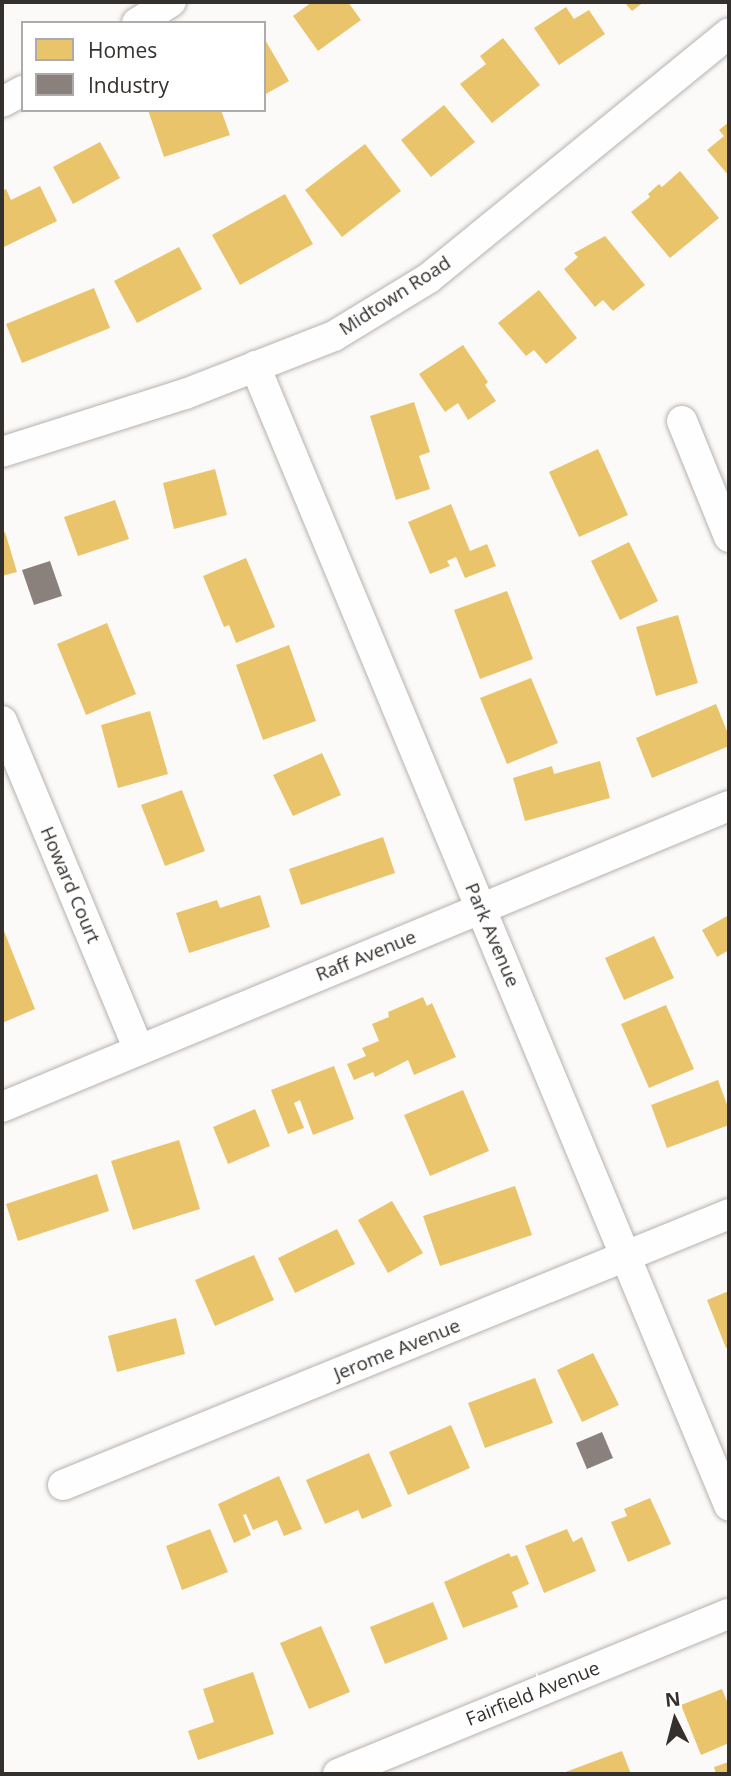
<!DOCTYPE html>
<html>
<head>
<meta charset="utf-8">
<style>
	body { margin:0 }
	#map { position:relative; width:731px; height:1776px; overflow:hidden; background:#fcfaf8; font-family:"Open Sans",sans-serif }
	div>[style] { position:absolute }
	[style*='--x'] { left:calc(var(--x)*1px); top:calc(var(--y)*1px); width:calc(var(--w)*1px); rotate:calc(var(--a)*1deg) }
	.homes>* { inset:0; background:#e9c46a }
	.industry>* { inset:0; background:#8a817c }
	.roads { filter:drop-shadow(0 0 2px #b5b2b0) drop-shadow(0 0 2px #b5b2b0) }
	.minor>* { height:30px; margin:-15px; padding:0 15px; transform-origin:15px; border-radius:15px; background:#fffefe }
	span { translate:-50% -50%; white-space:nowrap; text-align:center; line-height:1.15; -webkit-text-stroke:7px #fff; paint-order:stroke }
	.street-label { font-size:19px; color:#34302d }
	.frame { position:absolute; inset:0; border:4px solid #34302d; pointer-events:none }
	.legend { position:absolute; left:21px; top:21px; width:245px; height:91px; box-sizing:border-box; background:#fff; border:2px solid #aeacab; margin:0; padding:9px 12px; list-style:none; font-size:21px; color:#34302d }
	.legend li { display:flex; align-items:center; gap:14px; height:35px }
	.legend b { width:35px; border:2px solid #aeacab }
	.north { position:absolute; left:640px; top:1685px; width:70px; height:70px; -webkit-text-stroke:5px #fff; paint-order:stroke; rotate:354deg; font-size:19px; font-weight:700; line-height:28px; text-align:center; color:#34302d }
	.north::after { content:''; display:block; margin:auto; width:24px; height:32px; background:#34302d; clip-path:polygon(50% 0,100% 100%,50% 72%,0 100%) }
</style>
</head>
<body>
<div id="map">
	<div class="homes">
		<i style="clip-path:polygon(312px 2px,348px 2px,361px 20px,318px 51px,293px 16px)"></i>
		<i style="clip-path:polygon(624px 2px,644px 2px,632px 11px)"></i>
		<i style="clip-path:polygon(566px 7px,574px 19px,589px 10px,605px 34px,559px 65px,534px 28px)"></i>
		<i style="clip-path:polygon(264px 38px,289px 81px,264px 95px)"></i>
		<i style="clip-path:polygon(503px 38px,540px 85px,492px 123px,460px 84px,486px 64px,480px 56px)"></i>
		<i style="clip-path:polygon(444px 105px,475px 142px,431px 177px,401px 140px)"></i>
		<i style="clip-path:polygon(148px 110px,221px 110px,230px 135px,164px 157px)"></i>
		<i style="clip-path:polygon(729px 122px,729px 176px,707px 150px,724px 136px,719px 130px)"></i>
		<i style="clip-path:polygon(100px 142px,120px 178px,73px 204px,53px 167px)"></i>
		<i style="clip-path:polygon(365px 144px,401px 191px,342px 237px,305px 190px)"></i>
		<i style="clip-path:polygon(680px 171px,719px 218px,670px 258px,631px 212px,650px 197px,648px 194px,659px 184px,662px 187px)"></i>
		<i style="clip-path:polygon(40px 186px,57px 221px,2px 248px,2px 191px,6px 189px,11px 200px)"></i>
		<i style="clip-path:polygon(285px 194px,313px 244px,240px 285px,212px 235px)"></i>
		<i style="clip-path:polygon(605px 236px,645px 285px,613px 311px,603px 300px,595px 307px,564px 269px,578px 257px,574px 253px)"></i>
		<i style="clip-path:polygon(179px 247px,202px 289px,137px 323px,114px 281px)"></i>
		<i style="clip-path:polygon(94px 288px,110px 328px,22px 363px,6px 324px)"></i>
		<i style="clip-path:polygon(539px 290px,577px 338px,546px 364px,534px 350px,526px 356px,498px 323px)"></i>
		<i style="clip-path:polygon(463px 345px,488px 382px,485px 385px,496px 401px,468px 420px,458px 403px,445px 412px,419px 374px)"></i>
		<i style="clip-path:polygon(414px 402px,430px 452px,419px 456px,430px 489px,396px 500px,370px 416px)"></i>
		<i style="clip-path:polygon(598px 449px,628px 515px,579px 537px,549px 472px)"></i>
		<i style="clip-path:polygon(215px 469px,227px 515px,174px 529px,163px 483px)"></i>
		<i style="clip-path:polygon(115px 500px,129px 539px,78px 556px,64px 517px)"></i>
		<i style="clip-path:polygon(451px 504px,470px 551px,487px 544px,496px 566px,465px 578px,456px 557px,447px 561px,450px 566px,430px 574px,408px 522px)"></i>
		<i style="clip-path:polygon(5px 532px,17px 572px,2px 576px,2px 533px)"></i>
		<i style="clip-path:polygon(629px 542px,658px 601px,620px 620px,591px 561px)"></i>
		<i style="clip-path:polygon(246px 558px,275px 627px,236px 643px,229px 625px,224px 627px,203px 576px)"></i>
		<i style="clip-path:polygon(507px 591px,533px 659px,480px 679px,454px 610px)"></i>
		<i style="clip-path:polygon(678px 615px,698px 683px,656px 696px,636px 627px)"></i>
		<i style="clip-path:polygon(107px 623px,136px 694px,86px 715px,57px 644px)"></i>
		<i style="clip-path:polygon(289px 645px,316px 721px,263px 740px,236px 665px)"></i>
		<i style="clip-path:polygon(531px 678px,558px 743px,507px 764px,480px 698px)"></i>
		<i style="clip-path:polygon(716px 704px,729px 736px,729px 746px,652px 778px,636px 738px)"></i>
		<i style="clip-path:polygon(150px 711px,168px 774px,118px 788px,101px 725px)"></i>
		<i style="clip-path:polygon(322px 753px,341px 795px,293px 816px,273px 775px)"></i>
		<i style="clip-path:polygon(600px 761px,610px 798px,525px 821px,513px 778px,552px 766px,554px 774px)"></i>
		<i style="clip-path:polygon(182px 790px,205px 851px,165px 866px,141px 805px)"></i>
		<i style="clip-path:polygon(383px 837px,395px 873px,301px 905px,289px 869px)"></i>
		<i style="clip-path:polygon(260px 895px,270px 927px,189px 953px,176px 913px,217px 900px,220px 908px)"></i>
		<i style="clip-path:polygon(729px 915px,729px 950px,717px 957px,702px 930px)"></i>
		<i style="clip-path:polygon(2px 926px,35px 1009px,2px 1023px)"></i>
		<i style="clip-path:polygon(654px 936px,674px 978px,624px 1000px,605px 958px)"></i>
		<i style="clip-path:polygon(423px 997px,427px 1006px,432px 1003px,456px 1057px,414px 1075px,408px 1060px,375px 1077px,373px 1072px,354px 1080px,347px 1064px,366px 1056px,362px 1048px,379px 1041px,372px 1024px,389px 1017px,388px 1012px)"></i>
		<i style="clip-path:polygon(666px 1005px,694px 1069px,649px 1088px,621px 1024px)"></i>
		<i style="clip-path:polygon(334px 1066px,354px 1119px,313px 1135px,300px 1100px,294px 1103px,304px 1128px,288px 1134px,271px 1090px)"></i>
		<i style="clip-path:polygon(718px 1080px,729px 1110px,729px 1125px,667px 1148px,651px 1105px)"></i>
		<i style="clip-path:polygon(463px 1090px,489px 1151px,430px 1176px,404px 1115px)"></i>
		<i style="clip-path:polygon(255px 1109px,270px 1146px,228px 1164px,213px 1127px)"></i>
		<i style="clip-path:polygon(179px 1140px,200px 1209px,133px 1230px,111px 1161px)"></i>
		<i style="clip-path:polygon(97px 1174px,109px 1211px,18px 1241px,6px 1204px)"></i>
		<i style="clip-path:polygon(515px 1186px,532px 1235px,440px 1266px,423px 1216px)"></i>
		<i style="clip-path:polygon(392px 1201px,423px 1253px,388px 1273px,358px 1220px)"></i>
		<i style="clip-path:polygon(337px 1229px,355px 1264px,295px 1293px,278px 1258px)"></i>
		<i style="clip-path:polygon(254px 1255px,274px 1300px,215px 1326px,195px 1280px)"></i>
		<i style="clip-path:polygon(729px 1291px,729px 1347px,726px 1348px,707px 1300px)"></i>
		<i style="clip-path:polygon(176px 1318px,185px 1354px,117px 1372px,108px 1336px)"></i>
		<i style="clip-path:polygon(593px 1353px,619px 1405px,582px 1422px,557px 1370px)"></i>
		<i style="clip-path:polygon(535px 1378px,553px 1423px,485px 1448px,468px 1403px)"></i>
		<i style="clip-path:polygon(451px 1425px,470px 1468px,408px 1495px,389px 1452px)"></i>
		<i style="clip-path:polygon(369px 1453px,392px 1506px,362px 1519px,358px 1510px,325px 1524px,306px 1480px)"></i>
		<i style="clip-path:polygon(279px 1476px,302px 1529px,284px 1536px,277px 1520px,253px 1530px,246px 1514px,243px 1515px,251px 1535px,234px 1543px,218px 1504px)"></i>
		<i style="clip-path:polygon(650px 1498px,671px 1544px,628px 1562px,611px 1522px,627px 1516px,624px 1509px)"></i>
		<i style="clip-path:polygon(210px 1529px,228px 1572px,182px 1590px,166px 1546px)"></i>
		<i style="clip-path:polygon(567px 1529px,573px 1542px,582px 1537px,596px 1571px,544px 1593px,525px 1546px)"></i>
		<i style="clip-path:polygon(509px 1553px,511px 1557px,517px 1555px,529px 1584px,512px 1592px,518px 1607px,463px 1628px,444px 1582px)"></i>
		<i style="clip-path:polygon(433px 1602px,448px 1639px,385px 1664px,370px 1627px)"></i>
		<i style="clip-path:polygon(321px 1626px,350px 1692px,309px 1709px,280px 1643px)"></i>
		<i style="clip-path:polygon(253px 1672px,274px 1734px,198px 1760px,188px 1731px,214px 1722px,203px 1689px)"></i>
		<i style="clip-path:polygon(722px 1689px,729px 1706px,729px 1743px,701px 1755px,681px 1705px)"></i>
		<i style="clip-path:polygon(622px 1751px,631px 1774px,560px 1774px)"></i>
		<i style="clip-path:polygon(729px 1762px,729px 1774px,716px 1774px,714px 1767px)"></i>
	</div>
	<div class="industry">
		<i style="clip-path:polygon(50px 561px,62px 596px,34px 605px,22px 570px)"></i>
		<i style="clip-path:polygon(602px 1432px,613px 1458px,587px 1469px,576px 1443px)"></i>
	</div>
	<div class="roads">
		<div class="minor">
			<i style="--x:137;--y:23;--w:40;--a:-32"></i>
			<i style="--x:2;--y:102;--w:24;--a:-28"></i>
			<i style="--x:255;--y:366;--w:1234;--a:67.41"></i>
			<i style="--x:682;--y:421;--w:125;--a:67.9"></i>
			<i style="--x:2;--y:452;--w:192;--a:-17.6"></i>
			<i style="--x:185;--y:394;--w:160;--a:-21.3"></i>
			<i style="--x:334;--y:336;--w:111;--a:-31.4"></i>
			<i style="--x:429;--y:278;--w:387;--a:-39.2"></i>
			<i style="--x:2;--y:721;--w:356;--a:67.4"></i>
			<i style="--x:2;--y:1107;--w:787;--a:-22.49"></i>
			<i style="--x:63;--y:1485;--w:719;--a:-22.14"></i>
			<i style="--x:338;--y:1774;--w:422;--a:-22.3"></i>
		</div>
	</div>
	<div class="street-label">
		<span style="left:395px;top:296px;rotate:-33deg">Midtown Road</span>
		<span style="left:70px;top:885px;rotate:67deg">Howard Court</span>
		<span style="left:492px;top:935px;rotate:67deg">Park Avenue</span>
		<span style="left:366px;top:956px;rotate:-22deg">Raff Avenue</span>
		<span style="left:397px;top:1350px;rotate:-22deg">Jerome Avenue</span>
		<span style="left:533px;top:1694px;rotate:-22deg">Fairfield Avenue</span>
	</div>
	<div class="frame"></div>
	<ul class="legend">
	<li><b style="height:19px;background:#e9c46a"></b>Homes</li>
	<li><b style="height:19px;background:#8a817c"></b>Industry</li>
	</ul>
	<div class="north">N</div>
</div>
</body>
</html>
